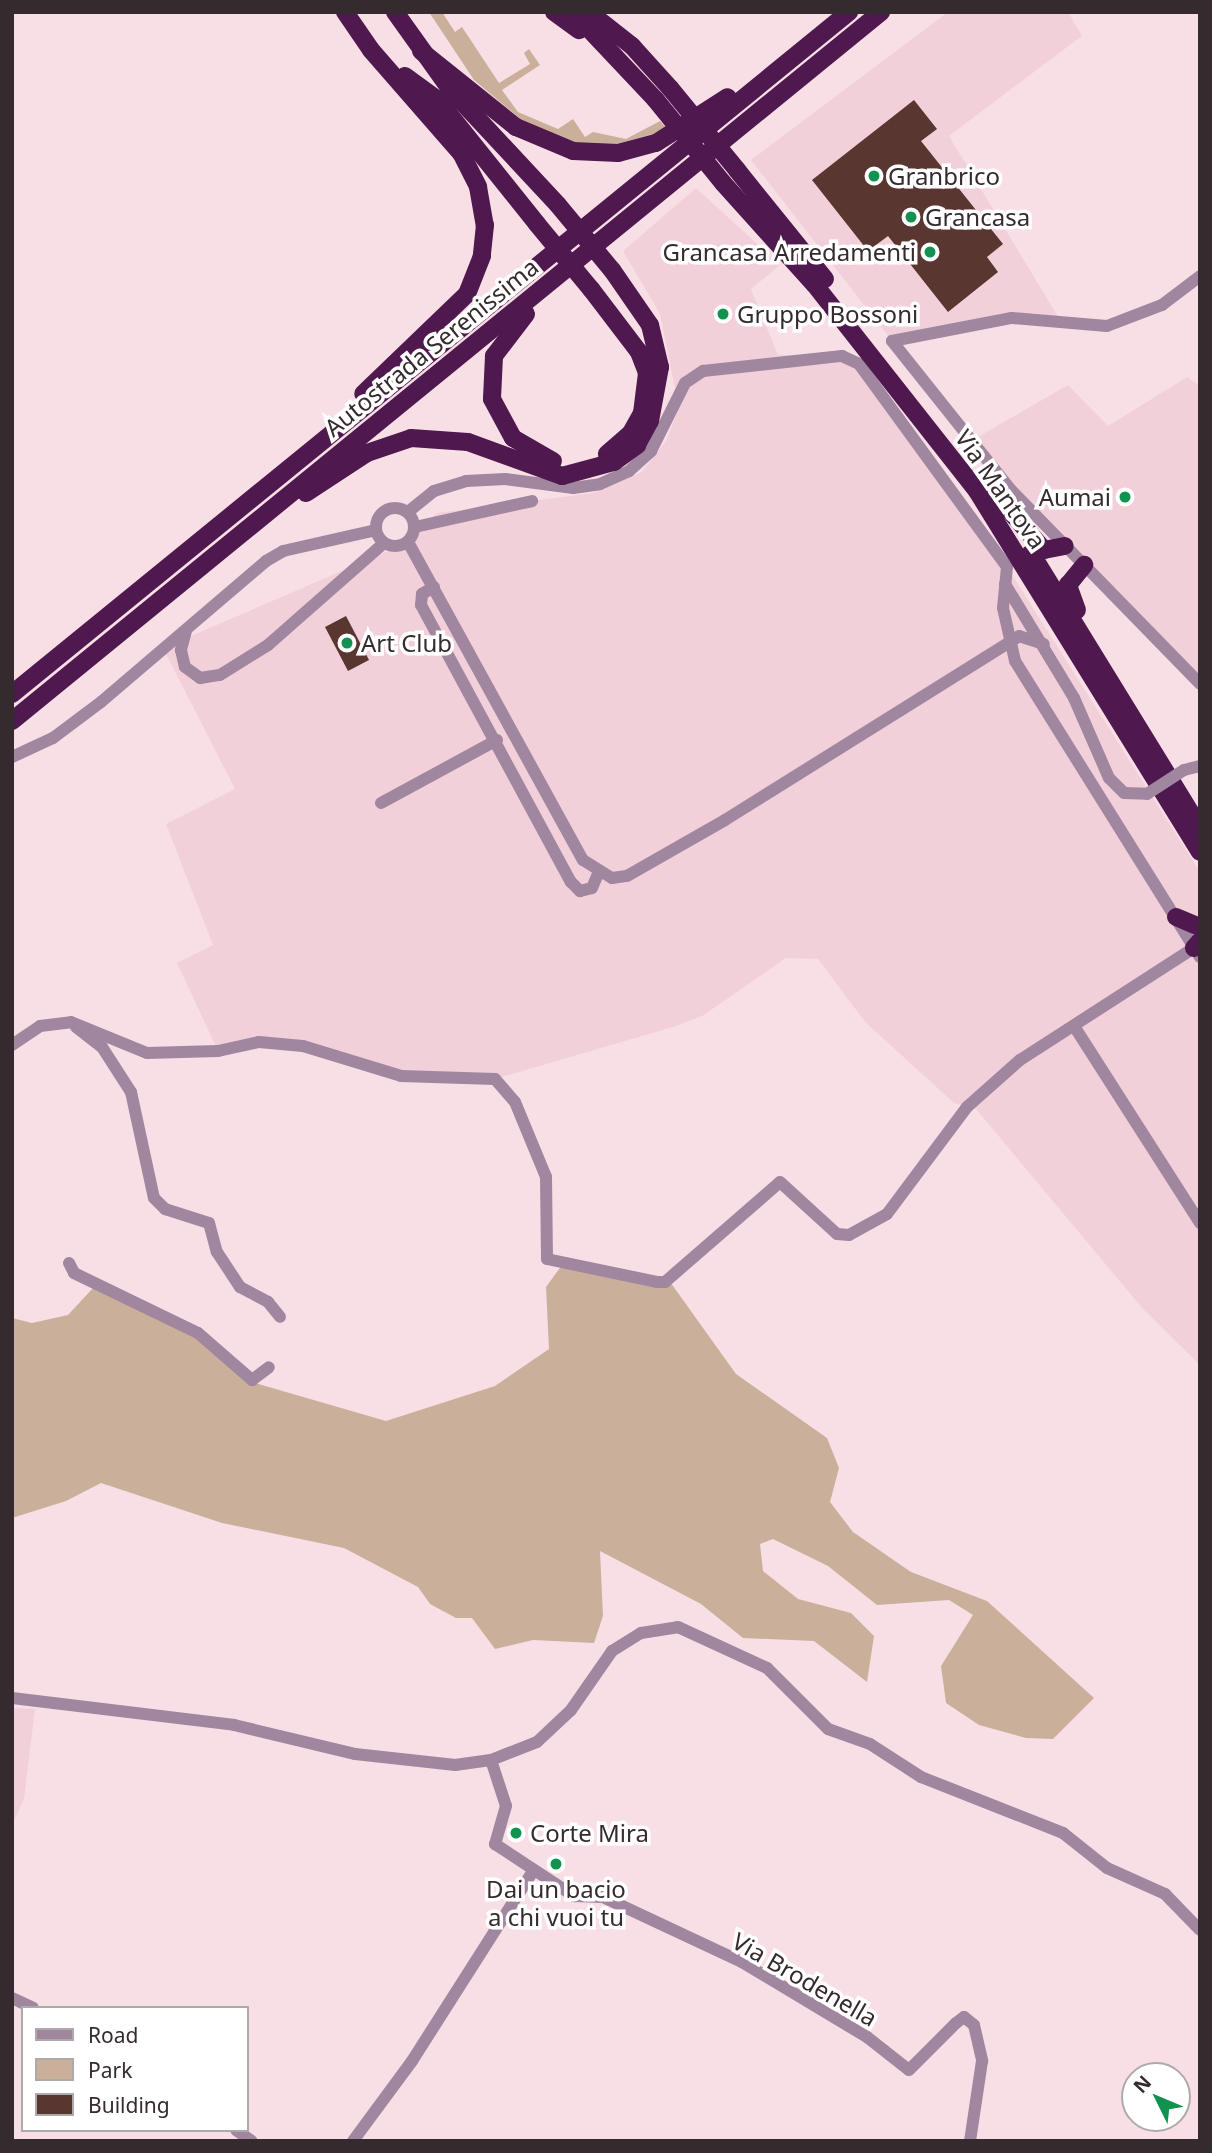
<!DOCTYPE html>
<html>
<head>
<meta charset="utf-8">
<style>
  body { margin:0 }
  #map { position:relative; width:1212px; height:2153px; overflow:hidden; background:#f8dfe6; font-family:"Noto Sans",sans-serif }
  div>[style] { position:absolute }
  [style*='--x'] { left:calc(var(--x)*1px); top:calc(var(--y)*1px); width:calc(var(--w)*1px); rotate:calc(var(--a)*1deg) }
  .built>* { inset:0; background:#f2d0da }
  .green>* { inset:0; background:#cab09b }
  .building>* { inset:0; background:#593630 }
  .minor>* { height:12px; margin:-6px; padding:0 6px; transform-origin:6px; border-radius:6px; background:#a186a0 }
  .minor>.ring { margin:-6px; padding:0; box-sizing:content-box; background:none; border:12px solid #a186a0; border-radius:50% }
  .highway>* { height:18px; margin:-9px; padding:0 9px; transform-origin:9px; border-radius:9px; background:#4f184f }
  .minor-bridge>* { height:12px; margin:-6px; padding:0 6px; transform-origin:6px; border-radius:6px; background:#a186a0 }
  .highway-bridge>* { height:18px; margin:-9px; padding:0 9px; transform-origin:9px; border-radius:9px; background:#4f184f }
  .dots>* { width:19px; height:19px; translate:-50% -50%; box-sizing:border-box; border:4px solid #fff; border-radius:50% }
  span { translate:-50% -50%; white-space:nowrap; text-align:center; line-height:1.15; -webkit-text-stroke:7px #fff; paint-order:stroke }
  .poi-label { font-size:24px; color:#352b2e }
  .left { translate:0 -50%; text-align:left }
  .right { translate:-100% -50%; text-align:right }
  .street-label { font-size:24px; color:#352b2e }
  .frame { position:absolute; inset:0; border:14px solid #352b2e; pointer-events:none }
  .legend { position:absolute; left:21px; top:2006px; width:228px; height:126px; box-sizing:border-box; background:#fff; border:2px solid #aeaaab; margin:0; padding:9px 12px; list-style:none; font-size:21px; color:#352b2e }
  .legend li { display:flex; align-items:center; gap:14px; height:35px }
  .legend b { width:35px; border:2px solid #aeaaab }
  .north { position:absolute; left:1121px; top:2062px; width:70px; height:70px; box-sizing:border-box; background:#fff; border:2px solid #aeaaab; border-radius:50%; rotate:313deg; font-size:19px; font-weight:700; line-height:28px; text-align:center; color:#352b2e }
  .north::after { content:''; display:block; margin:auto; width:24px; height:32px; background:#11924f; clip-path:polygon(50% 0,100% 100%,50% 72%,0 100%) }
</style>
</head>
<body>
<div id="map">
  <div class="built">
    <i style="clip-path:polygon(948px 12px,1068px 12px,1082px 36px,949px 136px,1060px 320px,1012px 318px,892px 341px,751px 160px)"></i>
    <i style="clip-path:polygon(696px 188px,780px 265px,751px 289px,778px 355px,842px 356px,859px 364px,1007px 567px,1200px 872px,1200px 1365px,1143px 1309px,976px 1109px,954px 1103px,865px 1022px,818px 959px,786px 958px,704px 1015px,676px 1026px,495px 1079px,401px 1076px,279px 1044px,218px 1051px,177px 963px,213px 945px,166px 824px,235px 789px,163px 648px,386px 552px,437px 513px,593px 493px,642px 472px,666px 441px,679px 408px,660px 314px,623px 251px)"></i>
    <i style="clip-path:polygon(1187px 377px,1200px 386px,1200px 683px,971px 441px,1068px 385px,1108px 426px)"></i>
    <i style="clip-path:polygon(12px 1708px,35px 1709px,24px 1799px,12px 1825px)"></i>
  </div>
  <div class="green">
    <i style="clip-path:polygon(429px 12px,442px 12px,455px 32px,462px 27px,499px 83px,530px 64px,524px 53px,529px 49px,540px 65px,502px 90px,518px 112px,558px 129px,573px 119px,585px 137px,593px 132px,626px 139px,660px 121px,668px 130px,612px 145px,574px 143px,524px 122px,474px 80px)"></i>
    <i style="clip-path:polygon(565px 1261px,668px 1279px,736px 1374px,827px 1438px,839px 1468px,830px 1502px,853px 1532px,911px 1572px,987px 1601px,1094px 1698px,1053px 1739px,1026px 1738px,979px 1725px,946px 1703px,941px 1666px,973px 1615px,949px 1600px,877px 1605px,828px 1566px,773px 1539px,760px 1544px,763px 1571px,798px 1599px,851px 1613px,874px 1636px,867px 1682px,814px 1641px,743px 1638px,701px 1604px,600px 1551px,603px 1616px,594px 1643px,533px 1640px,495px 1649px,472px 1618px,456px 1618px,430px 1604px,418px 1587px,344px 1548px,222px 1523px,101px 1483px,66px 1501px,12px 1518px,12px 1318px,32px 1323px,68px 1315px,93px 1288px,194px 1331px,255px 1383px,386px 1421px,495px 1386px,549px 1349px,546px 1287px)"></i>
  </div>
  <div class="building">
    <i style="clip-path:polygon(914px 100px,937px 129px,921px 141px,1003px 244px,987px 257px,998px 272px,948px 312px,888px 236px,868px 251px,812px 180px)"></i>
    <i style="clip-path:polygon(346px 616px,369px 660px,348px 671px,325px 627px)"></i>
  </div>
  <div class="minor">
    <i style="--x:892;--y:341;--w:191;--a:51.4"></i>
    <i style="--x:1011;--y:490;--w:271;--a:45.7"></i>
    <i style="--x:892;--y:341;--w:122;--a:-10.9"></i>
    <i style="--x:1012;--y:318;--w:95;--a:4.8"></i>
    <i style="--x:1107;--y:326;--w:59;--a:-20.9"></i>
    <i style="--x:1162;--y:305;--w:48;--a:-37.3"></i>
    <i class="ring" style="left:376px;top:508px;width:26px;height:26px"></i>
    <i style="--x:408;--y:512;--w:33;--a:-39"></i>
    <i style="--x:434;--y:491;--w:34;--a:-17"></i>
    <i style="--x:466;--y:481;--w:39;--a:-3"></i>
    <i style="--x:505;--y:479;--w:69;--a:7.5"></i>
    <i style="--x:573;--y:488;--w:27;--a:-8"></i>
    <i style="--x:600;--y:484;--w:32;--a:-24"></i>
    <i style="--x:629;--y:471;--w:30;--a:-42"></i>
    <i style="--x:651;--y:451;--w:76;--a:-63.4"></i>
    <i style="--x:685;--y:383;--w:22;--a:-34"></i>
    <i style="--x:703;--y:371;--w:140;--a:-6.2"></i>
    <i style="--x:842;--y:356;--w:19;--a:25"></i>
    <i style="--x:859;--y:364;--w:251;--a:53.9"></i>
    <i style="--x:1007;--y:567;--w:41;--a:95.6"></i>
    <i style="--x:1003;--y:608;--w:54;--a:77.2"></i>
    <i style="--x:1015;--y:661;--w:349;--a:58"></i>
    <i style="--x:415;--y:527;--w:120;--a:-12.5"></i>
    <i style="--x:408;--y:542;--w:363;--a:61.2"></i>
    <i style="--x:583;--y:860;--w:34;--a:32"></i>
    <i style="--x:612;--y:878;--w:15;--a:-8"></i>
    <i style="--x:627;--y:876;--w:113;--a:-29.7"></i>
    <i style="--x:725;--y:820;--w:347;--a:-32"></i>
    <i style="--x:1019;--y:636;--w:26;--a:18"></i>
    <i style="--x:1005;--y:584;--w:133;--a:58.8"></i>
    <i style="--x:1074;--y:698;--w:87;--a:66.4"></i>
    <i style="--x:1109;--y:778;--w:21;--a:45"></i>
    <i style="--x:1124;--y:793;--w:23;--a:2"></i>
    <i style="--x:434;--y:587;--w:14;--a:150"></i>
    <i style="--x:422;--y:594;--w:11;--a:95"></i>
    <i style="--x:421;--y:605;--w:315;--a:61.6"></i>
    <i style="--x:571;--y:882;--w:13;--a:45"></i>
    <i style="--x:580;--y:891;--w:12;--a:-14"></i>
    <i style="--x:592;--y:888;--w:15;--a:-67"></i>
    <i style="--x:186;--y:631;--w:20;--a:105"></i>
    <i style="--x:181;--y:650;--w:17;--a:77"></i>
    <i style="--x:185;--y:667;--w:19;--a:36"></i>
    <i style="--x:200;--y:678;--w:20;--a:-9"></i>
    <i style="--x:220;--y:675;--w:57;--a:-32"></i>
    <i style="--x:268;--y:645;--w:154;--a:-41.3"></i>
    <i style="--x:12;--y:757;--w:45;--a:-24.9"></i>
    <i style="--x:53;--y:738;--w:60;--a:-36.9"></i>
    <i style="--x:101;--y:702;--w:217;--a:-40.5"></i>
    <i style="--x:266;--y:561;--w:20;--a:-30"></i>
    <i style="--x:283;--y:551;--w:95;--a:-12.7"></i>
    <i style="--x:1184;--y:770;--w:16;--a:-14"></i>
    <i style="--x:381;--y:803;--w:132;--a:-28.5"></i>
    <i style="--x:1074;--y:1026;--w:234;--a:57.4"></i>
    <i style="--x:76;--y:1027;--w:33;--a:38"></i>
    <i style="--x:102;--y:1047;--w:54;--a:57.2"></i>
    <i style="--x:131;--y:1092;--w:108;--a:77.8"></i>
    <i style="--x:154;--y:1198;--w:16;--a:45"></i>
    <i style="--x:165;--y:1209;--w:46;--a:17.7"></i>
    <i style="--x:209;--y:1223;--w:30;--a:75"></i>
    <i style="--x:217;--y:1252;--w:42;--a:56.7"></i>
    <i style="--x:240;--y:1287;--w:32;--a:28"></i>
    <i style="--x:268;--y:1302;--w:19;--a:51"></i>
    <i style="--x:12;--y:1045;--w:34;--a:-34"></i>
    <i style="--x:40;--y:1026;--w:31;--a:-7"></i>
    <i style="--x:71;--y:1022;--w:82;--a:22.2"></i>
    <i style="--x:147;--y:1053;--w:71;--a:-1.6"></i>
    <i style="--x:218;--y:1051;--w:42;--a:-12.4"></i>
    <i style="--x:259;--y:1042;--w:44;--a:5.2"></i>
    <i style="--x:303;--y:1046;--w:102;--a:17"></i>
    <i style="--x:401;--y:1076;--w:94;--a:1.8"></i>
    <i style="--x:495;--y:1079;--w:30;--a:49"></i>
    <i style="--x:515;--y:1102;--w:81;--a:67.5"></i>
    <i style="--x:546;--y:1177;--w:82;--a:89.3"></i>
    <i style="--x:547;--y:1259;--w:112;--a:11.8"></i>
    <i style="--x:657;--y:1282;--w:8;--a:0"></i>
    <i style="--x:665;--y:1282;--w:152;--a:-41"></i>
    <i style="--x:780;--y:1182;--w:77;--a:42.4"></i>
    <i style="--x:837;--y:1234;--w:12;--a:5"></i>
    <i style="--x:849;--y:1235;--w:43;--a:-28.9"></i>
    <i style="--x:887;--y:1214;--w:134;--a:-53.2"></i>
    <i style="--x:967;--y:1107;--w:71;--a:-41.6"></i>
    <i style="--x:1020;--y:1060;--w:207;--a:-32.8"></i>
    <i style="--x:69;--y:1263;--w:11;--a:63"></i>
    <i style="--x:74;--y:1273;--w:138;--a:25.8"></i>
    <i style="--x:198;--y:1333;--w:72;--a:41"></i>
    <i style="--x:252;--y:1380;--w:21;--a:-37"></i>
    <i style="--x:12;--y:1698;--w:224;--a:6.9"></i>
    <i style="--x:234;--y:1725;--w:124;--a:13.5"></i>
    <i style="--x:355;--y:1754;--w:101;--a:6.3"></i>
    <i style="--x:455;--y:1765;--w:36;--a:-8"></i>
    <i style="--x:491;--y:1760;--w:49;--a:-21.4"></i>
    <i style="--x:537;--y:1742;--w:47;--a:-43.3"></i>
    <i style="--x:571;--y:1710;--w:72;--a:-55.2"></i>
    <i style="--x:612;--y:1651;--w:34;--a:-32"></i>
    <i style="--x:641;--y:1633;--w:37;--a:-9"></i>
    <i style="--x:678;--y:1627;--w:98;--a:24.7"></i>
    <i style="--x:767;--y:1668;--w:86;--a:45"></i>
    <i style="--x:828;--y:1729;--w:45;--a:19.7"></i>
    <i style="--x:870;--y:1744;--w:61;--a:32.9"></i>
    <i style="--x:921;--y:1777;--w:153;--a:21.5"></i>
    <i style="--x:1063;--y:1833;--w:56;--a:38.5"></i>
    <i style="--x:1107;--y:1868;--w:64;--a:24.1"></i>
    <i style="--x:1165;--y:1894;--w:50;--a:45.8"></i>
    <i style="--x:491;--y:1760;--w:48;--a:71.9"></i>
    <i style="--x:506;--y:1806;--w:40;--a:106"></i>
    <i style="--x:495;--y:1844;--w:95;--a:33.4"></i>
    <i style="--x:574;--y:1896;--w:29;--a:2"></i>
    <i style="--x:603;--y:1897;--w:153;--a:25.1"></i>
    <i style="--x:742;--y:1962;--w:146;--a:31"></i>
    <i style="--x:867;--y:2037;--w:53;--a:38.2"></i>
    <i style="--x:909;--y:2070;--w:66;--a:-45"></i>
    <i style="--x:956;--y:2023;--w:10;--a:-37"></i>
    <i style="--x:964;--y:2017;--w:13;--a:39"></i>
    <i style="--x:974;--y:2025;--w:37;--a:77"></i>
    <i style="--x:982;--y:2061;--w:81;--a:98.5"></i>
    <i style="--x:12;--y:1998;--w:23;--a:25"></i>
    <i style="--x:236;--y:2130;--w:19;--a:35"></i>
    <i style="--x:353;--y:2141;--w:99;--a:-53.6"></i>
    <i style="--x:412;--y:2061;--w:225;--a:-57.5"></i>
  </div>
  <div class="highway">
    <i style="--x:345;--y:12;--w:46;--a:55.6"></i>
    <i style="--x:371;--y:50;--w:137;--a:48.9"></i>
    <i style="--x:461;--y:153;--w:38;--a:63"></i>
    <i style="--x:478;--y:187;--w:39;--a:80"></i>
    <i style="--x:485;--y:225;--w:31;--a:96"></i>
    <i style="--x:482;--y:256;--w:41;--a:111.5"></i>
    <i style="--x:467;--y:294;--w:144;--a:136.1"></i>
    <i style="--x:395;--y:12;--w:95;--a:54.5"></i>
    <i style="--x:450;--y:89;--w:158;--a:47"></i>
    <i style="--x:554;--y:12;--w:31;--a:36"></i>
    <i style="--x:573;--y:12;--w:120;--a:46.7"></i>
    <i style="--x:589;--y:12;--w:55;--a:38.3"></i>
    <i style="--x:632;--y:46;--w:57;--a:47.9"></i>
    <i style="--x:421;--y:51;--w:122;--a:38.7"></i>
    <i style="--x:516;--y:127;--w:62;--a:22.8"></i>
    <i style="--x:573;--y:151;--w:45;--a:2.5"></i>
    <i style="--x:618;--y:153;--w:39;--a:-15"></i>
    <i style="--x:656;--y:143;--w:85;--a:-32.6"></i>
    <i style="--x:405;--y:76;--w:39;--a:36"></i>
    <i style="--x:437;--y:99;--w:160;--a:51.3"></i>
    <i style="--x:737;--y:170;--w:140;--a:51.1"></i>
    <i style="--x:723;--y:183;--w:137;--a:48"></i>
    <i style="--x:815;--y:285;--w:262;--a:51.8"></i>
    <i style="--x:977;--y:491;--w:424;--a:58.3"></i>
    <i style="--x:591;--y:289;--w:79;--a:52.7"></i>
    <i style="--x:639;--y:352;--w:22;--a:69"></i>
    <i style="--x:647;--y:373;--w:40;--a:97.1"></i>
    <i style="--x:642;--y:413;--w:23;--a:119"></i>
    <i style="--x:631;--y:433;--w:32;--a:139"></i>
    <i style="--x:526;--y:314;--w:53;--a:127.3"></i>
    <i style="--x:494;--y:356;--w:43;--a:92.7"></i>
    <i style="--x:492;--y:399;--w:44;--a:61.7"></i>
    <i style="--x:513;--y:438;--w:46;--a:29.9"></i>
    <i style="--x:988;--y:486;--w:85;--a:48.8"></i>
    <i style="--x:1044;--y:550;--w:21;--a:-11"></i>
    <i style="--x:306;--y:493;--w:73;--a:-33.3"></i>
    <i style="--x:367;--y:453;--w:46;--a:-18.8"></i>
    <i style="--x:411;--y:438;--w:57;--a:4"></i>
    <i style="--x:468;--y:442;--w:100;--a:19.9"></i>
    <i style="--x:562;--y:476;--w:54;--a:-15.1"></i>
    <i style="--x:614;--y:462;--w:29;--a:-36"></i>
    <i style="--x:637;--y:445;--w:27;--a:-62"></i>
    <i style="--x:650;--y:421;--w:55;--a:-79.5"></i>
    <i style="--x:660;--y:367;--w:43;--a:-103.4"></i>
    <i style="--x:650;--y:325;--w:67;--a:-124.6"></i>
    <i style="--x:1031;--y:553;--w:323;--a:58.4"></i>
    <i style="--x:1077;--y:610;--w:27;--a:-110"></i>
    <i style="--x:1068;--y:585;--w:26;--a:-51"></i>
    <i style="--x:12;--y:694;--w:1080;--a:-39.17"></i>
    <i style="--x:12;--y:721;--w:1122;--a:-39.21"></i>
    <i style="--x:1176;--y:917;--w:26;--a:23"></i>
    <i style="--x:1194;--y:948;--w:9;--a:-49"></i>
  </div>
  <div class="minor-bridge">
    <i style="--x:1147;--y:794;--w:44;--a:-33"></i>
  </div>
  <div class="highway-bridge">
    <i style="--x:670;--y:88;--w:106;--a:50.7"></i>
    <i style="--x:655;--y:99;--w:108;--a:51"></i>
    <i style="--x:558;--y:205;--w:85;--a:50.3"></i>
    <i style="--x:537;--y:224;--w:85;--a:50.3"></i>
  </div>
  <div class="dots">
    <i style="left:874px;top:176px;background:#11924f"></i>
    <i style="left:911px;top:217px;background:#11924f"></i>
    <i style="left:930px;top:252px;background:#11924f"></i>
    <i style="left:723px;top:314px;background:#11924f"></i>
    <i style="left:1125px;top:497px;background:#11924f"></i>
    <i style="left:347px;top:643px;background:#11924f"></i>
    <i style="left:516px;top:1833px;background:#11924f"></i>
    <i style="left:556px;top:1864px;background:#11924f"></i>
  </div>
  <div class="poi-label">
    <span class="left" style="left:888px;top:176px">Granbrico</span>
    <span class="left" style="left:925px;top:217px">Grancasa</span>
    <span class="right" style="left:916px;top:252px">Grancasa Arredamenti</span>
    <span class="left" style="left:737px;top:314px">Gruppo Bossoni</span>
    <span class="right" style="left:1111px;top:497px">Aumai</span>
    <span class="left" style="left:361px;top:643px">Art Club</span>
    <span class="left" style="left:530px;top:1833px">Corte Mira</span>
    <span style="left:556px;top:1903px">Dai un bacio<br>a chi vuoi tu</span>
  </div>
  <div class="street-label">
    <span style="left:431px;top:347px;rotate:-39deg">Autostrada Serenissima</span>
    <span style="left:1001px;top:489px;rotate:55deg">Via Mantova</span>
    <span style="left:805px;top:1979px;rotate:30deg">Via Brodenella</span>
  </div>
  <div class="frame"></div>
  <ul class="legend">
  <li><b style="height:9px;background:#a186a0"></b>Road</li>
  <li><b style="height:19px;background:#cab09b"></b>Park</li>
  <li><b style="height:19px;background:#593630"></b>Building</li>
  </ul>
  <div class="north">N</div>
</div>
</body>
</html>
